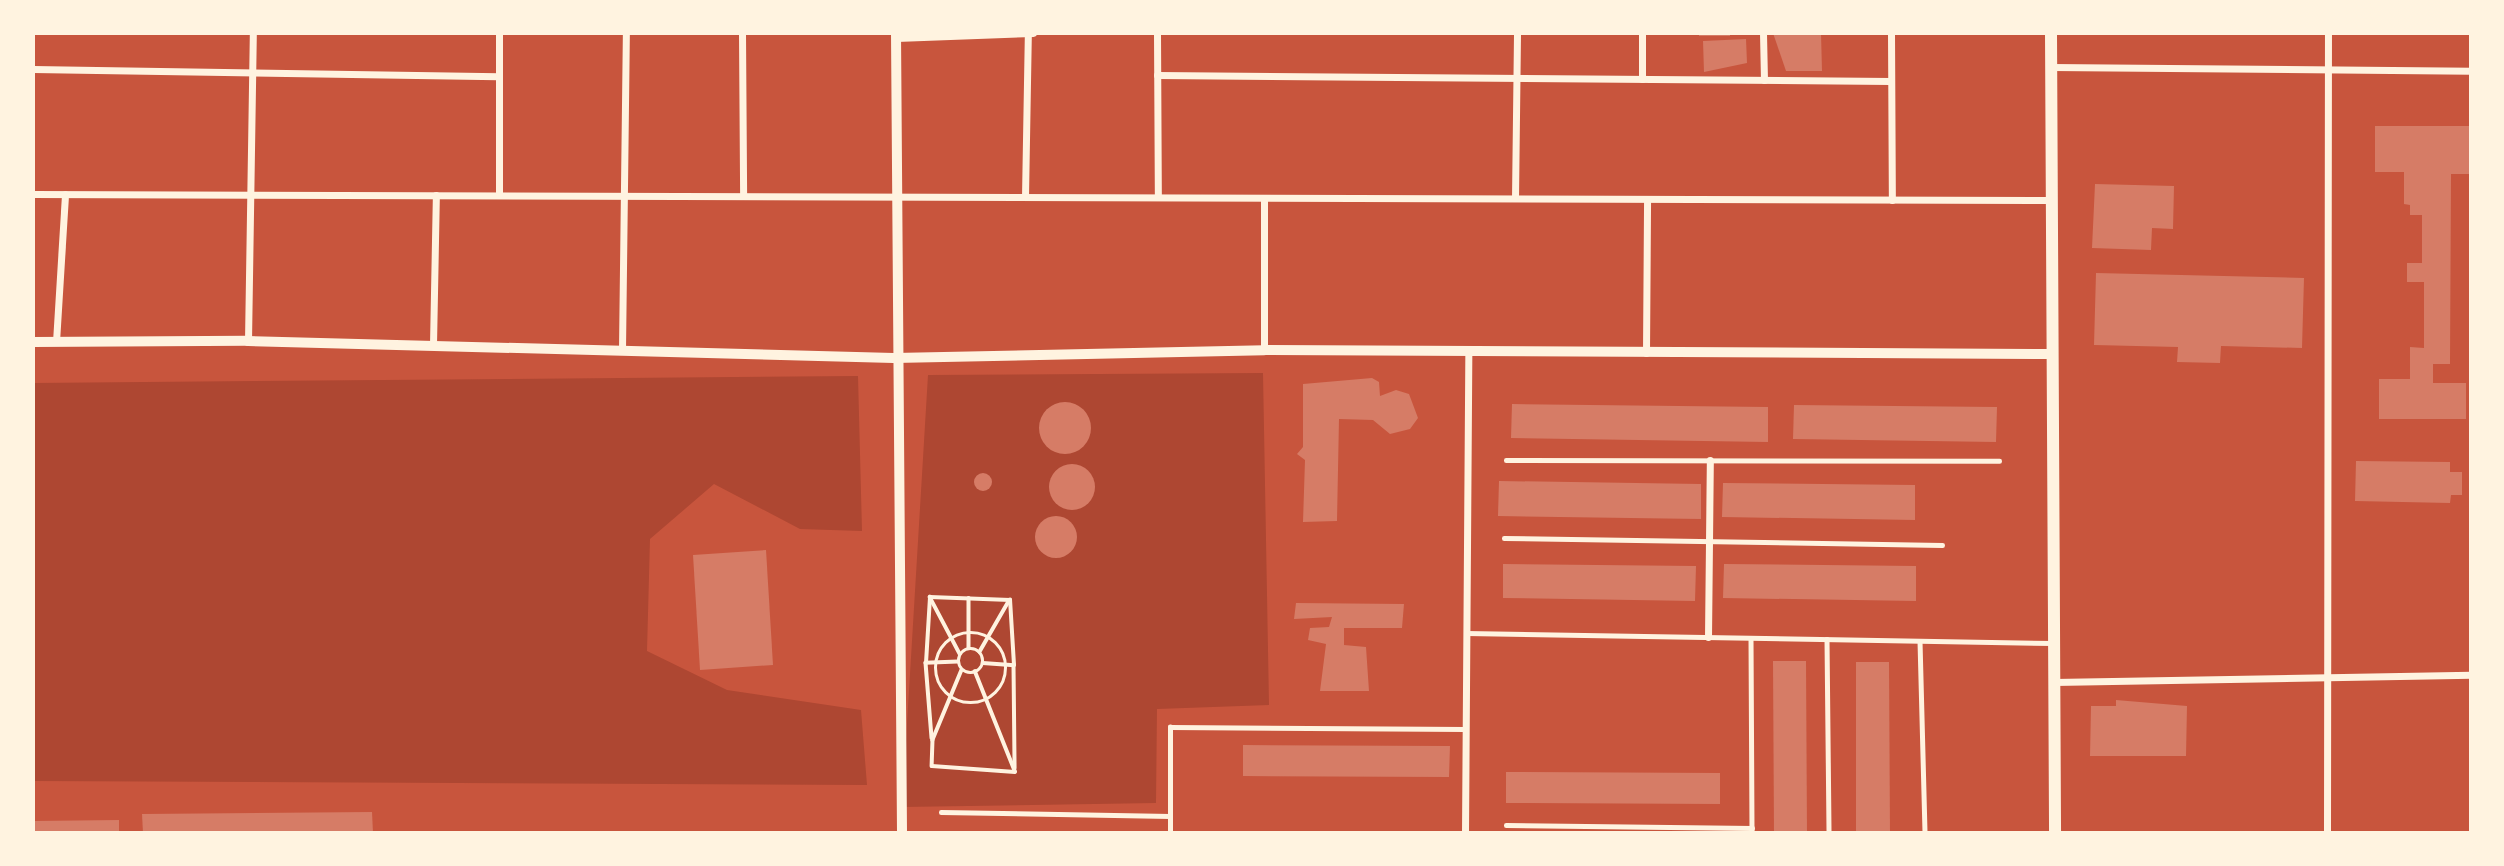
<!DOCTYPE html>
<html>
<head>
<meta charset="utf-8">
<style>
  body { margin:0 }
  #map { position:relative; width:2504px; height:866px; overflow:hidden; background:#c8553d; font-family:Karla,sans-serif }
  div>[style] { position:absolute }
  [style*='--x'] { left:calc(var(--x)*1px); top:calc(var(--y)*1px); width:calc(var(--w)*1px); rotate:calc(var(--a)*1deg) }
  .green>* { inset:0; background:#ae4732 }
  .building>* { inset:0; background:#d67c66 }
  .round { border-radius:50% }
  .path>* { height:3.5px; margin:-1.75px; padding:0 1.75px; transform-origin:1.75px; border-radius:1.75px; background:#fff3e0 }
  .path>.ring { margin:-1.75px; padding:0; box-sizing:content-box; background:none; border:3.5px solid #fff3e0; border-radius:50% }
  .service>* { height:4.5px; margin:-2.25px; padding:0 2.25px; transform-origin:2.25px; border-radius:2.25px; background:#fff3e0 }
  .minor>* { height:7px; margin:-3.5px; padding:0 3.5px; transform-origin:3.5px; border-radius:3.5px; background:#fff3e0 }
  .tertiary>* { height:10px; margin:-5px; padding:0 5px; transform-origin:5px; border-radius:5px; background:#fff3e0 }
  .secondary>* { height:12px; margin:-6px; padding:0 6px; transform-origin:6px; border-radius:6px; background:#fff3e0 }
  span { translate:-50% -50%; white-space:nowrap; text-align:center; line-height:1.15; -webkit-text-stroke:5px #fff3e0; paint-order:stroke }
  .frame { position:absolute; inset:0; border:35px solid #fff3e0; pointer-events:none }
</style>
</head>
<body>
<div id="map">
  <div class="green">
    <i style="clip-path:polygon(1263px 373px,1269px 705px,1157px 709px,1156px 803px,902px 807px,928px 375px)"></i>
    <i style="clip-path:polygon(858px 376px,862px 531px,800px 529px,714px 484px,650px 539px,647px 651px,727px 690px,861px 710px,867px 785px,33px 781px,33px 383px)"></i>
  </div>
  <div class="building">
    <i style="clip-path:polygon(1699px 33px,1730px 33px,1730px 36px,1699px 36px)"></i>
    <i style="clip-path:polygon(1773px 33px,1821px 33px,1822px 71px,1786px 71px)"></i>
    <i style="clip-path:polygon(1746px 39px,1747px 63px,1704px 72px,1703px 41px)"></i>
    <i style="clip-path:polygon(2375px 126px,2469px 126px,2469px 174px,2451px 174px,2450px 364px,2433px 364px,2433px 383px,2466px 383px,2466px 419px,2379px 419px,2379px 379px,2410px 379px,2410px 347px,2424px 348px,2424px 282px,2407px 282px,2407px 263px,2422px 263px,2422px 215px,2410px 215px,2410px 205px,2404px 204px,2404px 172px,2375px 172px)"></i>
    <i style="clip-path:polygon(2095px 184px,2174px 186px,2173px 229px,2152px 228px,2151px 250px,2092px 248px)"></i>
    <i style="clip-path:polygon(2096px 273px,2304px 278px,2302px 348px,2221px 346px,2220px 363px,2177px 362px,2178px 347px,2094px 345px)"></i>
    <i style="clip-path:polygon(1372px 378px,1379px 382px,1380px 396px,1396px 390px,1409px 394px,1418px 418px,1410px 429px,1390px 434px,1373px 420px,1339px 419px,1337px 521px,1303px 522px,1305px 460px,1297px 454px,1303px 447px,1303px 384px)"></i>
    <i class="round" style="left:1039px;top:402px;width:52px;height:52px"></i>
    <i style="clip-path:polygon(1512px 404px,1768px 407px,1768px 442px,1511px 438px)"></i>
    <i style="clip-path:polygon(1794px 405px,1997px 407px,1996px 442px,1793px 439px)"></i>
    <i style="clip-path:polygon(2356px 461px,2450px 462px,2450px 472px,2462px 472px,2462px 495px,2451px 495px,2450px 503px,2355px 501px)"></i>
    <i class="round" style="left:1049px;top:464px;width:46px;height:46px"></i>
    <i class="round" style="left:974px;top:473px;width:18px;height:18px"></i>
    <i style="clip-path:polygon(1499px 481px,1701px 484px,1701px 519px,1498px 516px)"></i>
    <i style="clip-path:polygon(1723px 483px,1915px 485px,1915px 520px,1722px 517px)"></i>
    <i class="round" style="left:1035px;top:516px;width:42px;height:42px"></i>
    <i style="clip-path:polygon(766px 550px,773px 665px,700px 670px,693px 555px)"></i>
    <i style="clip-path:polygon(1503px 564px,1696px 566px,1695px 601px,1503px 598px)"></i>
    <i style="clip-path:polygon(1724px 564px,1916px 566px,1916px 601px,1723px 598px)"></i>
    <i style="clip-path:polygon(1296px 603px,1404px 604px,1402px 628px,1344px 628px,1344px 645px,1366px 647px,1369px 691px,1320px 691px,1326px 644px,1308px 640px,1310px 628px,1329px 627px,1332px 617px,1294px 619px)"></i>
    <i style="clip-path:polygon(1773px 661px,1806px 661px,1807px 833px,1774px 833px)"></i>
    <i style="clip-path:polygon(1856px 662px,1889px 662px,1890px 833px,1856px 833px)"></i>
    <i style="clip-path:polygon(2116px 700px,2187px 706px,2186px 756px,2090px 756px,2091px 706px,2116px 706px)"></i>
    <i style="clip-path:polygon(1243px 745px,1450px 746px,1449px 777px,1243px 776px)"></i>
    <i style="clip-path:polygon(1506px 772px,1720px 773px,1720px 804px,1506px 803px)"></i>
    <i style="clip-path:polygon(372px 812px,373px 833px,143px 833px,142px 814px)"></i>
    <i style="clip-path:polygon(119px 820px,119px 833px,33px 833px,33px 821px)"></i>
  </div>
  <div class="path">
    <i style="--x:930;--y:597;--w:80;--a:2.1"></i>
    <i style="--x:1010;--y:600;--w:60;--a:120"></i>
    <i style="--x:969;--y:598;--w:50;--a:90"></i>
    <i class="ring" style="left:936px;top:633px;width:66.5px;height:66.5px"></i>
    <i class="ring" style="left:959px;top:649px;width:20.5px;height:20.5px"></i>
    <i style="--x:958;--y:662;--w:32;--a:178"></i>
    <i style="--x:926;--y:663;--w:66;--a:-86.5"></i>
    <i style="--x:930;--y:597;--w:64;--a:62.2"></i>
    <i style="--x:926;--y:663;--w:75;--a:85.4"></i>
    <i style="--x:983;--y:663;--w:31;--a:4"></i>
    <i style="--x:1014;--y:665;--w:65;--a:-93.5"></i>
    <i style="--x:1014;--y:665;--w:103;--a:89.4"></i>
    <i style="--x:962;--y:670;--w:76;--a:112.5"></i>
    <i style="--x:933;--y:740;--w:26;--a:92"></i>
    <i style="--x:932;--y:766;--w:83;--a:4.1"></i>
    <i style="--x:1015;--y:772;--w:108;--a:-111.8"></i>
  </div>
  <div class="service">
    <i style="--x:1506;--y:460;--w:493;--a:0.1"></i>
    <i style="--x:1504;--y:538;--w:438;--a:0.9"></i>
    <i style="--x:1466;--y:633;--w:587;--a:0.98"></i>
    <i style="--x:1751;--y:638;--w:195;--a:89.7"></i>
    <i style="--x:1827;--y:639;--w:194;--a:89.4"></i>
    <i style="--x:1920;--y:641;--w:192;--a:88.5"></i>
    <i style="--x:941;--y:812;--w:229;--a:1"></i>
    <i style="--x:1506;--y:825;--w:246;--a:0.7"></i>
    <i style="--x:1170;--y:833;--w:106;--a:-90"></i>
    <i style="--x:1170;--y:727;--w:295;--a:0.4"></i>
  </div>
  <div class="minor">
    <i style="--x:742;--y:33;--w:163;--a:89.6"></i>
    <i style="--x:1157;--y:33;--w:164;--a:89.7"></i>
    <i style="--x:1763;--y:33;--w:47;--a:88.8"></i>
    <i style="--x:1891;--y:33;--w:167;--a:89.7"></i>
    <i style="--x:896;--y:38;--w:137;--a:-2.1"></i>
    <i style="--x:2051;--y:67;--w:420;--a:0.5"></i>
    <i style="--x:33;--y:69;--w:465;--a:0.9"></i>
    <i style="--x:1157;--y:75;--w:734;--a:0.47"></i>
    <i style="--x:1642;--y:79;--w:46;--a:-90"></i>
    <i style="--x:33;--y:194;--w:2019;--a:0.17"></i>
    <i style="--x:499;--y:195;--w:162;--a:-90"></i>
    <i style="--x:1025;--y:197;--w:164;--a:-89"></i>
    <i style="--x:1264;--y:198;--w:152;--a:90"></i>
    <i style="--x:1515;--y:198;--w:165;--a:-89.3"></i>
    <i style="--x:248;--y:341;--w:308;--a:-89.1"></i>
    <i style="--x:56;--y:342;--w:148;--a:-86.5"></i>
    <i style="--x:433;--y:345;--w:150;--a:-88.9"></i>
    <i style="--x:622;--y:350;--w:317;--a:-89.3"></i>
    <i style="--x:1646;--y:353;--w:154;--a:-89.6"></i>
    <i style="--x:1708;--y:637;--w:177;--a:-89.4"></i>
    <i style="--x:2054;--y:682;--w:417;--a:-1"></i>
    <i style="--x:1465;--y:833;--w:481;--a:-89.6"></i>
    <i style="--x:2327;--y:833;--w:800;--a:-89.93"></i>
  </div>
  <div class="tertiary">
    <i style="--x:896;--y:33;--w:800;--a:89.57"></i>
    <i style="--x:33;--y:342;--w:215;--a:-0.3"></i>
    <i style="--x:248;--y:341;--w:646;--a:1.51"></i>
    <i style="--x:894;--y:358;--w:370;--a:-1.2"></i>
    <i style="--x:1264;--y:350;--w:787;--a:0.29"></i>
  </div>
  <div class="secondary">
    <i style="--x:2051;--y:33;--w:800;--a:89.71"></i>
  </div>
  <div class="frame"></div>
</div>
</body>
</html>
